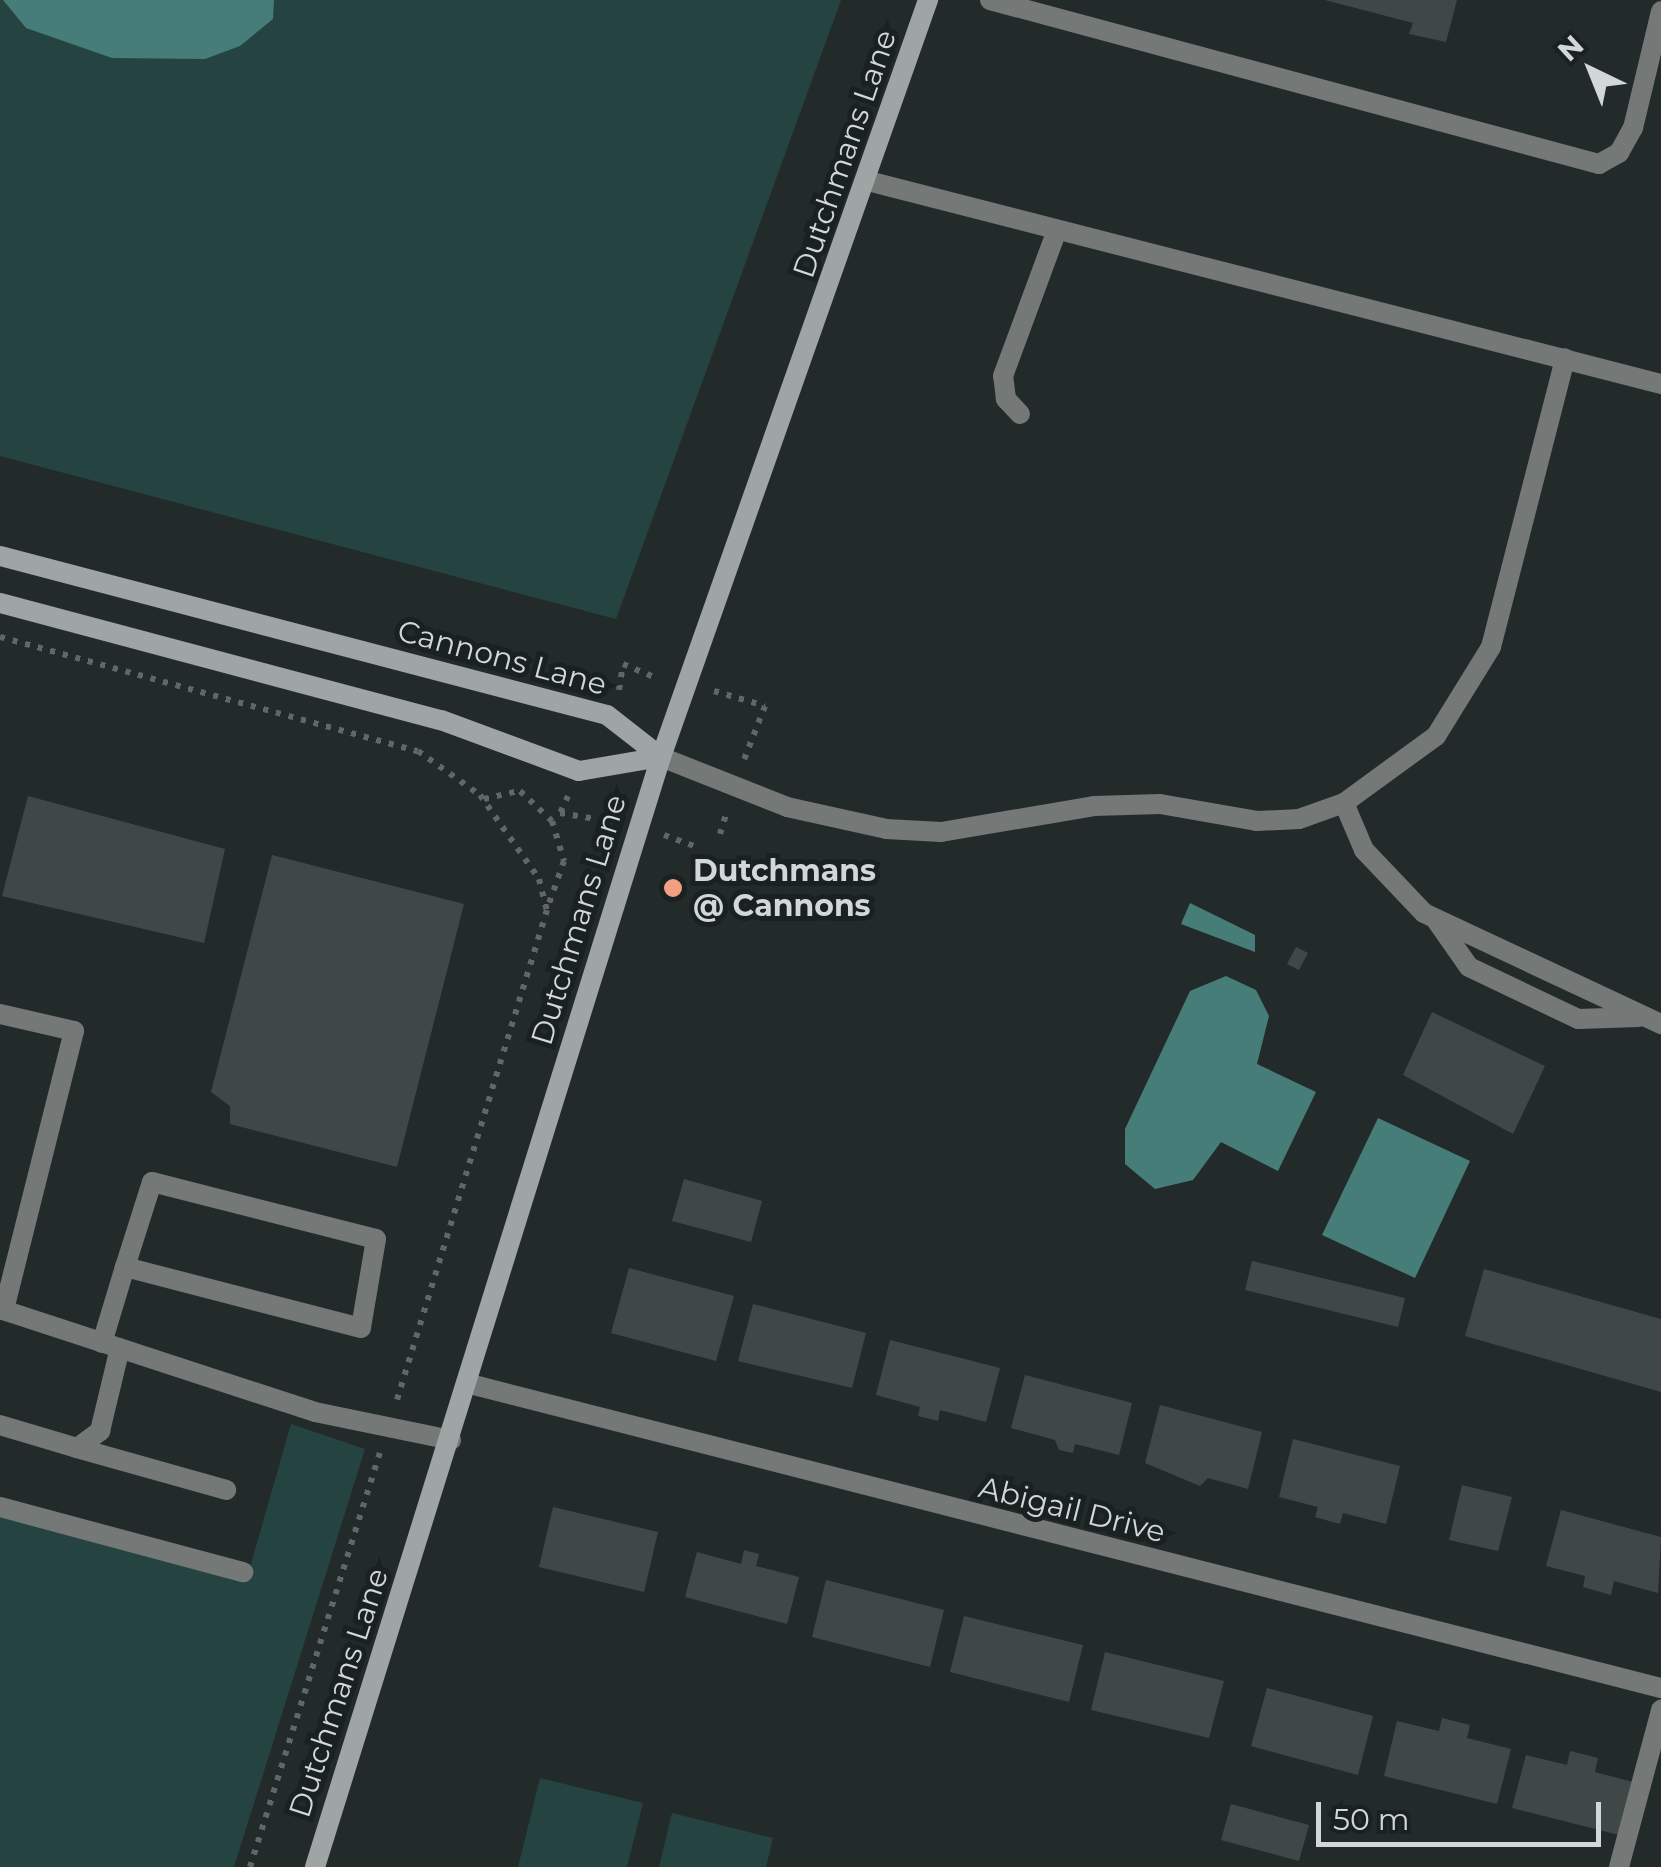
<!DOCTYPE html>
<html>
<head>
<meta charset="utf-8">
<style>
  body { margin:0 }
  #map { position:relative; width:1661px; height:1867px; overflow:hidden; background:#232b2a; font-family:Montserrat,sans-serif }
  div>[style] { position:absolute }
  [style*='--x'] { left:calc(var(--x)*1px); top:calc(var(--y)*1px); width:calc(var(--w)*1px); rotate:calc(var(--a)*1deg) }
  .green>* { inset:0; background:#254441 }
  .water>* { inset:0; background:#477d78 }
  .building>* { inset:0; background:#404847 }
  .path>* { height:6px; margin-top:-3px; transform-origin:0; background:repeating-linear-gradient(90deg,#606766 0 5px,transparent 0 13px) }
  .service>* { height:20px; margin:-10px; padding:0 10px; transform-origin:10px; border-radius:10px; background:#747877 }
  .minor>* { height:20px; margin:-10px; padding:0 10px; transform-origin:10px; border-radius:10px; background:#747877 }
  .secondary>* { height:20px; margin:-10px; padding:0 10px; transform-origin:10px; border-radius:10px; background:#9ea5a4 }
  .dots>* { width:28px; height:28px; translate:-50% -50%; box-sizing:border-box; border:5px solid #1a2121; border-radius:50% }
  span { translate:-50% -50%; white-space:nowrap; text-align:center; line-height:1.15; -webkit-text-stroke:10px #1a2121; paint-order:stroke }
  .street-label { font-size:30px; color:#d2d7d7 }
  .poi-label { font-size:30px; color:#d2d7d7; font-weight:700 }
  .left { translate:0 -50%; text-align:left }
  .north { position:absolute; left:1541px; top:20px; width:100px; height:100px; -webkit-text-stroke:8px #1a2121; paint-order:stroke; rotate:317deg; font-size:28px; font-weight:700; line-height:40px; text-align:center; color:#d2d7d7 }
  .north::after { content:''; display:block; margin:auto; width:35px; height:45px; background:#d2d7d7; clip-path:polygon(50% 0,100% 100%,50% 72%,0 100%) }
  .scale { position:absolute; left:1316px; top:1802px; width:285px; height:45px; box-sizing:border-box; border:5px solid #d2d7d7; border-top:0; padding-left:12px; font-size:30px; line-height:35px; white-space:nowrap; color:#d2d7d7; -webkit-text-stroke:8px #1a2121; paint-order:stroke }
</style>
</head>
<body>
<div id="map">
  <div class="green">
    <i style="clip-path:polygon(0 0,841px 0,616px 619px,0 456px)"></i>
    <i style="clip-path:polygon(291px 1424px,365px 1449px,234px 1867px,0 1867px,0 1513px,247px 1578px)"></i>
    <i style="clip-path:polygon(540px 1778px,643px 1803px,627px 1867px,518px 1867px)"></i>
    <i style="clip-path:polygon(672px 1813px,773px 1838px,766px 1867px,659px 1867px)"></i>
  </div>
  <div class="water">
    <i style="clip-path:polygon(3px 0,274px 0,273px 19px,240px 46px,205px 59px,112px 58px,26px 28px)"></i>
    <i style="clip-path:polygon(1190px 903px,1255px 935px,1255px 952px,1181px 924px)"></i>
    <i style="clip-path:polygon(1226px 976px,1256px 990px,1269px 1016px,1257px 1064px,1316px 1092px,1278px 1171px,1221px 1142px,1193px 1180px,1155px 1189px,1125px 1164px,1125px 1129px,1190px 991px)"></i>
    <i style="clip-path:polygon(1378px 1118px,1470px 1161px,1415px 1278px,1322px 1235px)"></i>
  </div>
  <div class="building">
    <i style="clip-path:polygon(1325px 0,1457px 0,1446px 42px,1409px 34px,1413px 23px)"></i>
    <i style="clip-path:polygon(28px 796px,225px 849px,204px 943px,2px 896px)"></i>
    <i style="clip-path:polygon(272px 855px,464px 904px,397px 1167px,230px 1124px,230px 1106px,211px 1092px)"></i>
    <i style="clip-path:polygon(1296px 947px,1308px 953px,1299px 970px,1287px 964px)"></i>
    <i style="clip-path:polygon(1432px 1012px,1545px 1066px,1513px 1134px,1403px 1075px)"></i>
    <i style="clip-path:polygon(684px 1179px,762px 1201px,751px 1242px,672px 1221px)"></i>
    <i style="clip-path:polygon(1252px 1261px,1405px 1298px,1398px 1327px,1245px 1290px)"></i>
    <i style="clip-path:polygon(629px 1268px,734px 1296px,716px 1361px,611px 1333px)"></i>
    <i style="clip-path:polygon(1484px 1269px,1661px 1319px,1661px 1392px,1465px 1336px)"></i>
    <i style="clip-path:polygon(753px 1304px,866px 1333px,852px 1388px,738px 1361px)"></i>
    <i style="clip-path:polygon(890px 1340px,1000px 1368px,986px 1422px,940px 1410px,938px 1421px,918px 1416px,920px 1407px,876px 1395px)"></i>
    <i style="clip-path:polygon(1025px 1375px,1132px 1403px,1119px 1455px,1075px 1444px,1073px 1453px,1059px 1450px,1055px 1440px,1011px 1428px)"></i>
    <i style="clip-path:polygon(1160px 1405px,1262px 1432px,1248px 1489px,1208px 1478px,1200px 1486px,1145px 1463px)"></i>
    <i style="clip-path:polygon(1293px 1439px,1400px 1466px,1386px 1524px,1343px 1513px,1340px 1524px,1315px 1517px,1318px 1507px,1279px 1497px)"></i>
    <i style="clip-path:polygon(1462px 1485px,1512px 1497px,1498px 1551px,1449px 1540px)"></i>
    <i style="clip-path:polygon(553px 1507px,658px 1532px,644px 1592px,539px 1567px)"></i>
    <i style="clip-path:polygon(1561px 1510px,1661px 1537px,1658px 1593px,1614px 1581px,1611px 1595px,1583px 1587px,1585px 1576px,1546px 1566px)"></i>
    <i style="clip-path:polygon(744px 1550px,759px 1554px,756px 1566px,799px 1577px,787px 1624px,685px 1597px,697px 1552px,741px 1564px)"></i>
    <i style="clip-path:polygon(826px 1580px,944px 1610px,930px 1667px,812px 1637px)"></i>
    <i style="clip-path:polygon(964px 1616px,1083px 1645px,1069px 1702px,950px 1672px)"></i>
    <i style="clip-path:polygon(1105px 1652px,1224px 1681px,1209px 1738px,1091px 1710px)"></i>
    <i style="clip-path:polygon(1267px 1688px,1373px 1716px,1358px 1775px,1251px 1746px)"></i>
    <i style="clip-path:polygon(1442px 1718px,1470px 1725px,1467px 1738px,1511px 1749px,1497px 1804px,1384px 1776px,1397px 1721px,1439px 1731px)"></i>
    <i style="clip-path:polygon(1570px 1751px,1598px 1758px,1595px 1772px,1637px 1783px,1623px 1836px,1512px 1808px,1526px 1755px,1567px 1765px)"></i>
    <i style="clip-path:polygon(1231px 1804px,1309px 1825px,1299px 1861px,1221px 1840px)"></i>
  </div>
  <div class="path">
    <i style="--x:0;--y:637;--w:433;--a:15.3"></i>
    <i style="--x:418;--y:751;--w:76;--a:35.4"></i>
    <i style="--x:480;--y:795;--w:103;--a:54.9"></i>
    <i style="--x:539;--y:879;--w:32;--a:76"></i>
    <i style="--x:547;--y:910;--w:516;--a:107.03"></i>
    <i style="--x:619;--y:690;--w:26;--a:-81"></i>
    <i style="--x:623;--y:664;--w:38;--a:23"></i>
    <i style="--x:714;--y:691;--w:53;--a:16.4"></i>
    <i style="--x:765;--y:706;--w:60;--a:111.4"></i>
    <i style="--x:568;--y:796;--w:19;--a:115"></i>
    <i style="--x:560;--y:813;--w:54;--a:9.6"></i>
    <i style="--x:484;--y:799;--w:37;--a:-13"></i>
    <i style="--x:520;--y:791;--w:44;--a:43.2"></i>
    <i style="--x:552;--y:821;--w:42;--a:73.3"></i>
    <i style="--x:564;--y:861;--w:51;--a:109.5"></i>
    <i style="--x:720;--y:834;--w:24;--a:-73"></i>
    <i style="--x:664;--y:835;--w:32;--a:20"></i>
    <i style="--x:250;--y:1867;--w:434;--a:-72.6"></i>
  </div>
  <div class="service">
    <i style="--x:990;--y:0;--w:631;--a:15.07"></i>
    <i style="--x:1599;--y:164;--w:23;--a:-29"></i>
    <i style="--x:1619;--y:153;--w:29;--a:-61"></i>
    <i style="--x:1633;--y:128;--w:120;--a:-76.5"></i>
    <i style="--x:1020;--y:414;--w:21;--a:-133"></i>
    <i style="--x:1006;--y:399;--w:23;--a:-97"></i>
    <i style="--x:1003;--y:376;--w:156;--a:-69.7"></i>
    <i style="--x:661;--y:757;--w:136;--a:21.6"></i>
    <i style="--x:787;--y:807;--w:101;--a:12.5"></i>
    <i style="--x:886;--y:829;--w:55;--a:3.1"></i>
    <i style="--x:941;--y:832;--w:155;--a:-9.6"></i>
    <i style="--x:1094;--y:806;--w:66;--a:-1.7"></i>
    <i style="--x:1160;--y:804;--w:98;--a:9.9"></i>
    <i style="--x:1257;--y:821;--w:42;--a:-2.7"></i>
    <i style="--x:1299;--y:819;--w:48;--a:-19.6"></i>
    <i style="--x:1344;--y:803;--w:114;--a:-36.1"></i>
    <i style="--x:1436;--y:736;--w:105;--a:-58.3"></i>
    <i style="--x:1491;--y:647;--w:298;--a:-75.6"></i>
    <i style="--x:1344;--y:803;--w:51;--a:66.9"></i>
    <i style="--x:1364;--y:850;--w:87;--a:46.4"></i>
    <i style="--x:1424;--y:913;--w:262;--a:25.1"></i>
    <i style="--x:1436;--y:920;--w:57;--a:54.9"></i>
    <i style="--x:1469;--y:967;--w:121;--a:25.5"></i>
    <i style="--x:1578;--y:1019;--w:61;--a:-1.9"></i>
    <i style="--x:0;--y:1014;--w:76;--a:12.9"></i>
    <i style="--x:74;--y:1031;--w:288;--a:104.1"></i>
    <i style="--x:0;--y:1309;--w:331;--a:18.1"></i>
    <i style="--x:315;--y:1412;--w:139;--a:11.6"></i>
    <i style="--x:102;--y:1343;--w:79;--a:-73.2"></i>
    <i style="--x:125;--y:1267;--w:89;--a:-72.4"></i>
    <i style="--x:152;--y:1182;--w:231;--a:14.3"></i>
    <i style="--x:376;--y:1239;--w:90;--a:99.6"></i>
    <i style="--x:361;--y:1328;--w:244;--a:-165.5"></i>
    <i style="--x:0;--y:1425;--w:80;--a:16.6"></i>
    <i style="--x:77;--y:1448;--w:29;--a:-36"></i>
    <i style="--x:100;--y:1431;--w:85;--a:-76.5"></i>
    <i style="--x:77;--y:1448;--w:155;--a:15.7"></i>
    <i style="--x:1619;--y:1867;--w:163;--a:-75"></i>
  </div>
  <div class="minor">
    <i style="--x:868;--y:181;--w:819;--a:14.36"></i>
    <i style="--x:470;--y:1384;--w:1229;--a:14.32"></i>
    <i style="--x:0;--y:1507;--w:252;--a:15"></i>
  </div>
  <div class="secondary">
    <i style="--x:0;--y:556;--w:627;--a:14.68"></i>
    <i style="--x:607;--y:715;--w:68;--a:37.9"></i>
    <i style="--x:0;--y:603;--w:456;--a:14.9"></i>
    <i style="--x:441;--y:720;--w:147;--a:20.3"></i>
    <i style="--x:579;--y:771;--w:83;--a:-9.7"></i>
    <i style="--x:315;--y:1867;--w:1163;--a:-72.69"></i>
    <i style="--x:661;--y:757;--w:803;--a:-70.57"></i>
  </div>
  <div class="dots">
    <i style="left:673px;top:888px;background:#f39f84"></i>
  </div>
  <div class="street-label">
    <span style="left:845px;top:154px;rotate:-71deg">Dutchmans Lane</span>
    <span style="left:502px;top:658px;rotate:15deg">Cannons Lane</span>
    <span style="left:579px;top:920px;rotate:-73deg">Dutchmans Lane</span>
    <span style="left:1072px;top:1510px;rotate:14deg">Abigail Drive</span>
    <span style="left:339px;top:1693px;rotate:-72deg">Dutchmans Lane</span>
  </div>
  <div class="poi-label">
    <span class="left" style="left:693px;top:888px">Dutchmans<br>@ Cannons</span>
  </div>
  <div class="north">N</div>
  <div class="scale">50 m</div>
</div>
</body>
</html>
